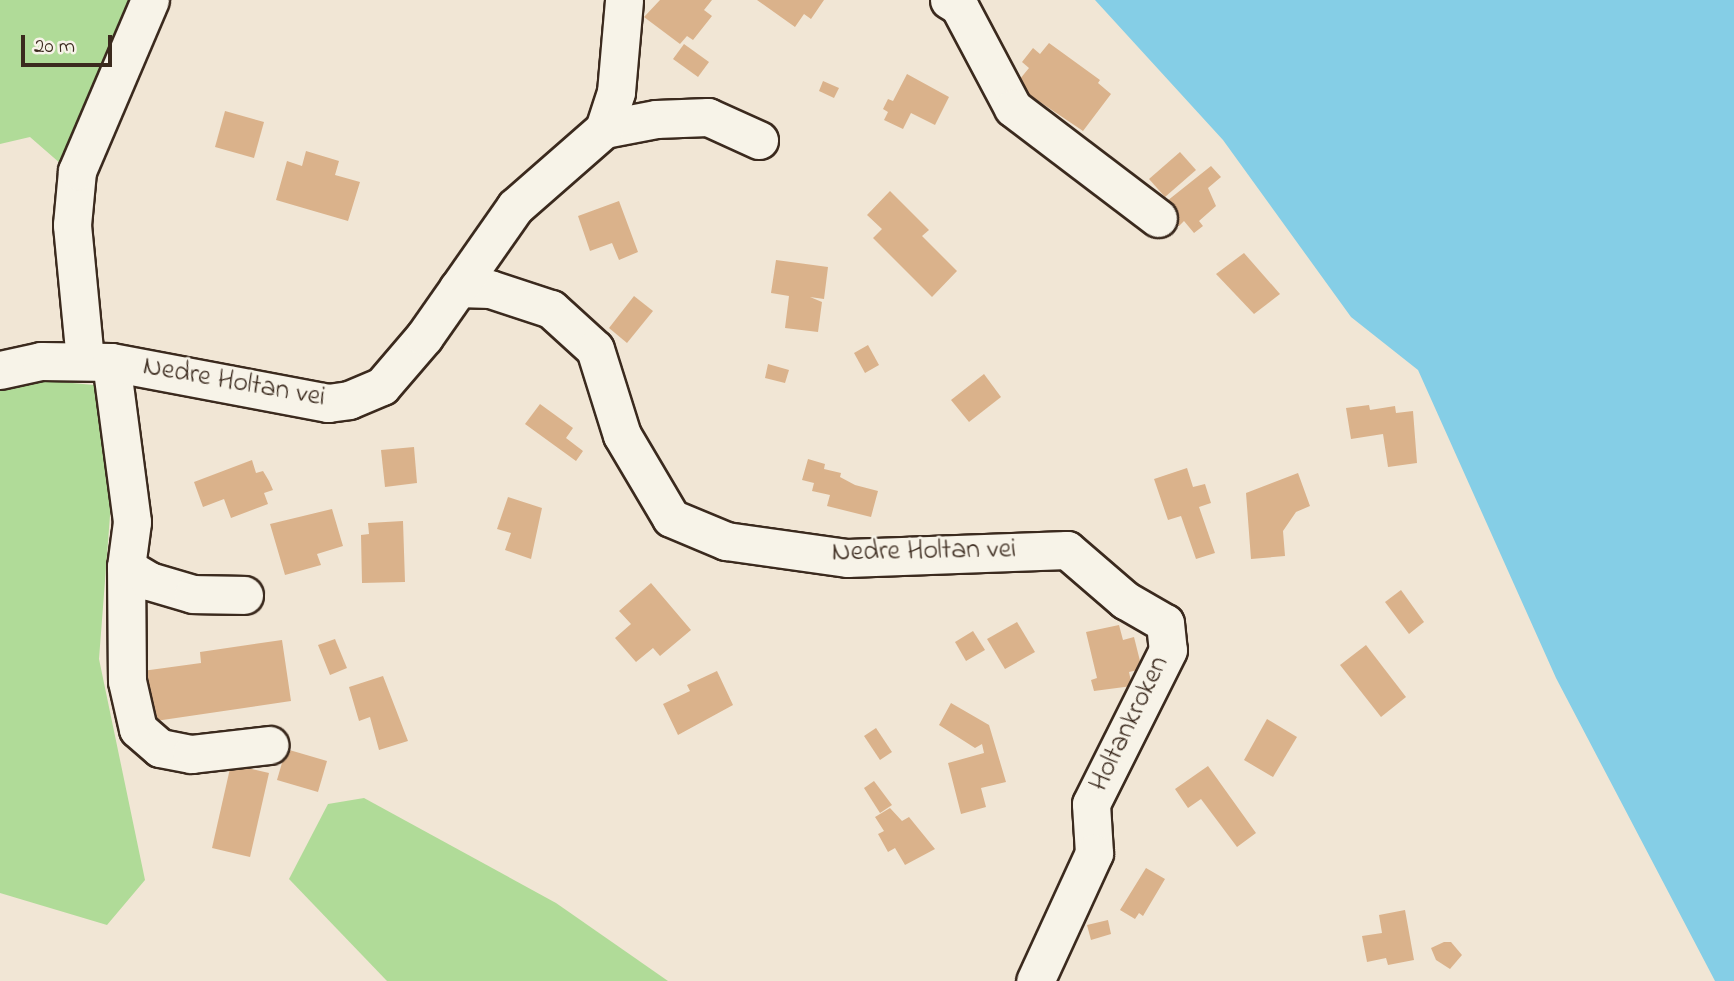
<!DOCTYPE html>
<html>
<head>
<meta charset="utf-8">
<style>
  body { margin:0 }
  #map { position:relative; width:1734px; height:981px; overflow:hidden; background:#f1e6d5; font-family:"Indie Flower",sans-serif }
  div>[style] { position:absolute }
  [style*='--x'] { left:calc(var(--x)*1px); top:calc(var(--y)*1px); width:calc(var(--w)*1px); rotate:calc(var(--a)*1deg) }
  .green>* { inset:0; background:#b0db98 }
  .water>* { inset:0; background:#85cee6 }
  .building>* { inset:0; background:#dab28b }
  .roads { filter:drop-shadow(2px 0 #3b2a1e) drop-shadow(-2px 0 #3b2a1e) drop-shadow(0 2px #3b2a1e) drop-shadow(0 -2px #3b2a1e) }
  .minor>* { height:37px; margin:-18.5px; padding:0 18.5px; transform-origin:18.5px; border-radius:18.5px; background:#f7f3e8 }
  span { translate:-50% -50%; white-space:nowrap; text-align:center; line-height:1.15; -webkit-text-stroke:5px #f7f3e8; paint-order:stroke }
  .street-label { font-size:28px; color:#3b2a1e }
  .scale { position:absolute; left:21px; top:35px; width:91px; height:32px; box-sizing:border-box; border:4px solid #3b2a1e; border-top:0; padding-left:9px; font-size:21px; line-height:24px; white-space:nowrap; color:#3b2a1e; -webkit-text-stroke:5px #f7f3e8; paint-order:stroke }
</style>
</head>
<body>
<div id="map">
  <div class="green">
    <i style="clip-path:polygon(0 0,136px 0,61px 164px,30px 137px,0 144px)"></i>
    <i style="clip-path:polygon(28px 379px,94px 385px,112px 490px,99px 659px,145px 880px,107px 925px,0 893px,0 388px)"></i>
    <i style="clip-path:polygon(364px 798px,556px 903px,668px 981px,387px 981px,289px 879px,328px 804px)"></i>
  </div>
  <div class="water">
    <i style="clip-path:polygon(1095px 0,1734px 0,1734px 981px,1715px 981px,1556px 678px,1418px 370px,1351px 317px,1223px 140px)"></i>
  </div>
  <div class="building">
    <i style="clip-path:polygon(660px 0,712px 0,704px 10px,712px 16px,693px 40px,687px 36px,680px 44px,644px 17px)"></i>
    <i style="clip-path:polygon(757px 0,824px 0,811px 19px,804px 14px,795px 27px)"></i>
    <i style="clip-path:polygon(1049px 43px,1100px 80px,1098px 83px,1111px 94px,1083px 131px,1015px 85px,1029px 68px,1022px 62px,1033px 48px,1040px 54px)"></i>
    <i style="clip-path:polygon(684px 44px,709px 62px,698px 77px,673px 59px)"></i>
    <i style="clip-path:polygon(907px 74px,949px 97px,935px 125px,911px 113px,903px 129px,884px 120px,888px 112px,883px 109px,888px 99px,893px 101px)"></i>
    <i style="clip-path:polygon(823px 81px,839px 88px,834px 98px,819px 91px)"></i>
    <i style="clip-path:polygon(225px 111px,264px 122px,254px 158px,215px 147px)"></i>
    <i style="clip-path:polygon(306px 151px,339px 161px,335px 175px,360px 182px,348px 221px,276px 200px,287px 161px,302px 166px)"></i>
    <i style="clip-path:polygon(1180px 152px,1196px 170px,1165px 197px,1149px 179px)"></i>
    <i style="clip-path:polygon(1211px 166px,1221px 177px,1208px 188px,1216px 206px,1199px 221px,1203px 226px,1194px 233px,1184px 221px,1179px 226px,1169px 214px,1174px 210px,1167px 201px)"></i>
    <i style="clip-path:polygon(890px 191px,929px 230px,922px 236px,957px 271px,932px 297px,873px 238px,882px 229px,867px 215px)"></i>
    <i style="clip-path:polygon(619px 201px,638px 252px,619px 260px,612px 243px,590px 251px,578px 216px)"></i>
    <i style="clip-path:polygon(1244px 253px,1280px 294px,1254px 314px,1216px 274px)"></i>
    <i style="clip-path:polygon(776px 260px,828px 267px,824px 299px,810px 297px,822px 302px,818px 332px,785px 328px,789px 296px,771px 293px)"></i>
    <i style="clip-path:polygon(634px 296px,653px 311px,627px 343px,609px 328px)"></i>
    <i style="clip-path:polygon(868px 345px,879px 365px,865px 373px,854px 353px)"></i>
    <i style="clip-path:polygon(768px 364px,789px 370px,785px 383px,765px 378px)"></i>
    <i style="clip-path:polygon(984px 374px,1001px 397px,969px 422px,951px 400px)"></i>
    <i style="clip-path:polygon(540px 404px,573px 428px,566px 438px,583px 451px,576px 461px,525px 424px)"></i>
    <i style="clip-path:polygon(1369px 405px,1370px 410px,1395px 406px,1396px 413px,1413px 411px,1417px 463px,1388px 467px,1383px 434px,1351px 439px,1346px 408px)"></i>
    <i style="clip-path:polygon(414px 447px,417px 483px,385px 487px,381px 450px)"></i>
    <i style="clip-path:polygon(808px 459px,825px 464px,824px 469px,841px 473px,840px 477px,855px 485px,878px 491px,871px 517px,827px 506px,830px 495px,812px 491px,814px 483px,802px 480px)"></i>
    <i style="clip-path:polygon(252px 460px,256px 473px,263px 471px,269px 481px,273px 490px,264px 493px,268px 504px,231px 518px,224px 499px,203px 507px,194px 482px)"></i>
    <i style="clip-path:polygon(1187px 468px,1193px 487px,1205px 484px,1211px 503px,1199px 507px,1215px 553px,1196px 559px,1181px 516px,1168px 520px,1154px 479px)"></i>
    <i style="clip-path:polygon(1298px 473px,1310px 506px,1296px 512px,1283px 531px,1285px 556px,1251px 559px,1246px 493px)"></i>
    <i style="clip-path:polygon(508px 497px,542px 508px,531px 559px,505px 550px,511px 533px,497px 529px)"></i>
    <i style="clip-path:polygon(332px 509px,343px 546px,317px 554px,321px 565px,285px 575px,270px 524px)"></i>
    <i style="clip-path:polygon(403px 521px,405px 582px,362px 583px,361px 535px,369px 534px,368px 523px)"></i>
    <i style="clip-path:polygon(651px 583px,691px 630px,660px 656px,653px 648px,636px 662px,615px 638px,631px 624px,619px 611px)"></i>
    <i style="clip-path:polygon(1401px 590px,1424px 622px,1409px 634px,1385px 602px)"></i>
    <i style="clip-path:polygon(1017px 622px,1035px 652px,1005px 669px,987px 639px)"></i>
    <i style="clip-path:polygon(1119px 625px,1123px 640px,1134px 637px,1142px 669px,1129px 672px,1132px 686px,1094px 691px,1091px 680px,1097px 678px,1086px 632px)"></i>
    <i style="clip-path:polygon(973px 631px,985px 650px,966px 661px,955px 642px)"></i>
    <i style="clip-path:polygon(335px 639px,347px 668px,330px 675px,318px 645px)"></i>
    <i style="clip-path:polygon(282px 640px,291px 701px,142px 723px,135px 672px,201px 663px,200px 652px)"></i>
    <i style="clip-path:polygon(1366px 645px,1406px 697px,1381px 717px,1340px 665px)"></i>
    <i style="clip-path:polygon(717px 671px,733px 705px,678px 735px,663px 704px,690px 691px,687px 685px)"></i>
    <i style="clip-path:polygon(383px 676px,408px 741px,379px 750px,370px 717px,359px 721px,349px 687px)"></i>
    <i style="clip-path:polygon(951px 703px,989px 725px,1006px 782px,981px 788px,986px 807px,961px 814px,948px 763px,984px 753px,982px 744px,975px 748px,939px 725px)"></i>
    <i style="clip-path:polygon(1267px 719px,1297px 737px,1273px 777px,1244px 760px)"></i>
    <i style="clip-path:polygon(876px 728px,892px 752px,880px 760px,864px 736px)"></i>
    <i style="clip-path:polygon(286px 749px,327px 761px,318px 792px,277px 780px)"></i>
    <i style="clip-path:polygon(231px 764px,269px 773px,250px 857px,212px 848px)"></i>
    <i style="clip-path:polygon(1208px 766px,1256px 833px,1237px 847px,1201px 799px,1188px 808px,1175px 789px)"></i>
    <i style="clip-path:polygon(874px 781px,892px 805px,880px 813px,864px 788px)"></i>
    <i style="clip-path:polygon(890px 808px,902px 821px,909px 817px,935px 849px,905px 865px,895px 848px,888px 852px,878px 834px,884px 831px,875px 817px)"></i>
    <i style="clip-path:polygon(1146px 868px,1165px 879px,1143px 916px,1139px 913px,1135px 919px,1120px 910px)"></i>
    <i style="clip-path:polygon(1405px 910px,1414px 960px,1388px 965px,1386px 958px,1367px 962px,1362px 936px,1382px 933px,1379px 915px)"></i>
    <i style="clip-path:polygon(1108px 920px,1111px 934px,1091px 940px,1087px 925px)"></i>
    <i style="clip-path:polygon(1444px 942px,1451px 942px,1462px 955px,1450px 969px,1436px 960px,1431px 948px)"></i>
  </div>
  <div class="roads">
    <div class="minor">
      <i style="--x:949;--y:0;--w:12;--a:31"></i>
      <i style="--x:959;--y:6;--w:115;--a:62.1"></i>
      <i style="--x:1013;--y:108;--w:182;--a:37.2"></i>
      <i style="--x:604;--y:129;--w:53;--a:-10.9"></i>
      <i style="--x:656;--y:119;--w:52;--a:-2.2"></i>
      <i style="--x:708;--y:117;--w:56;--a:24.3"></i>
      <i style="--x:458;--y:288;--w:32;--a:2"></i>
      <i style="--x:490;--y:289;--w:64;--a:18.2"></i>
      <i style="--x:551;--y:309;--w:59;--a:42.3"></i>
      <i style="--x:595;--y:349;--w:90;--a:72.6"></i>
      <i style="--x:622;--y:435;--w:96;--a:59.4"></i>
      <i style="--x:671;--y:518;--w:60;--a:22.7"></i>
      <i style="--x:726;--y:541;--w:122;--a:8"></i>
      <i style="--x:847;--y:558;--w:220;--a:-2.1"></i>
      <i style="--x:1067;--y:550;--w:77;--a:40.8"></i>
      <i style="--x:1125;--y:600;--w:46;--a:29.9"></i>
      <i style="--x:1165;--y:623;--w:27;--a:84"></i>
      <i style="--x:1168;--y:650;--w:172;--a:116.6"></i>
      <i style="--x:1091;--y:804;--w:49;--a:86.5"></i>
      <i style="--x:1094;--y:853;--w:141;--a:114.7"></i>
      <i style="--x:85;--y:360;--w:136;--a:-95.5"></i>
      <i style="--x:72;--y:225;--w:54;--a:-84.7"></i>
      <i style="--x:77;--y:171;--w:186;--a:-66.9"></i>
      <i style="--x:111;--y:362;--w:161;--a:82.5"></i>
      <i style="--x:132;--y:522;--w:45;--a:97.6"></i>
      <i style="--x:126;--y:567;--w:114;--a:89.5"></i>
      <i style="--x:127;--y:681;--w:49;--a:77.1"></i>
      <i style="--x:138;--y:729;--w:29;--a:41"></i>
      <i style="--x:160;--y:748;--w:32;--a:11"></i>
      <i style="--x:191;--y:754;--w:79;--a:-6.6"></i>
      <i style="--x:0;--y:370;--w:42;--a:-12.4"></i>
      <i style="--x:41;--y:361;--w:70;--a:0.8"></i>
      <i style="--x:111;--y:362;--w:221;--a:10.7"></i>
      <i style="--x:328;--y:403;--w:21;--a:-8"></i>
      <i style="--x:349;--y:400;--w:36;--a:-23"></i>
      <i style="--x:382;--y:386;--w:65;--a:-49.4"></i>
      <i style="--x:424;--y:337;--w:159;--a:-55"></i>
      <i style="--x:515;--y:207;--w:118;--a:-41.2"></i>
      <i style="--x:604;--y:129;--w:39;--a:-72"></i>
      <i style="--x:616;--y:92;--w:92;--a:-85"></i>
      <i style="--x:126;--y:567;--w:27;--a:31"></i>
      <i style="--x:149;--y:581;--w:46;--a:16.5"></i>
      <i style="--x:193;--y:594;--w:51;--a:1.1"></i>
    </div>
  </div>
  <div class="street-label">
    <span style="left:234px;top:383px;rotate:10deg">Nedre Holtan vei</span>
    <span style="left:924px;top:552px;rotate:-1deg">Nedre Holtan vei</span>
    <span style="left:1130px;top:724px;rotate:-64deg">Holtankroken</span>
  </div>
  <div class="scale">20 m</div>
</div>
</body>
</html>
